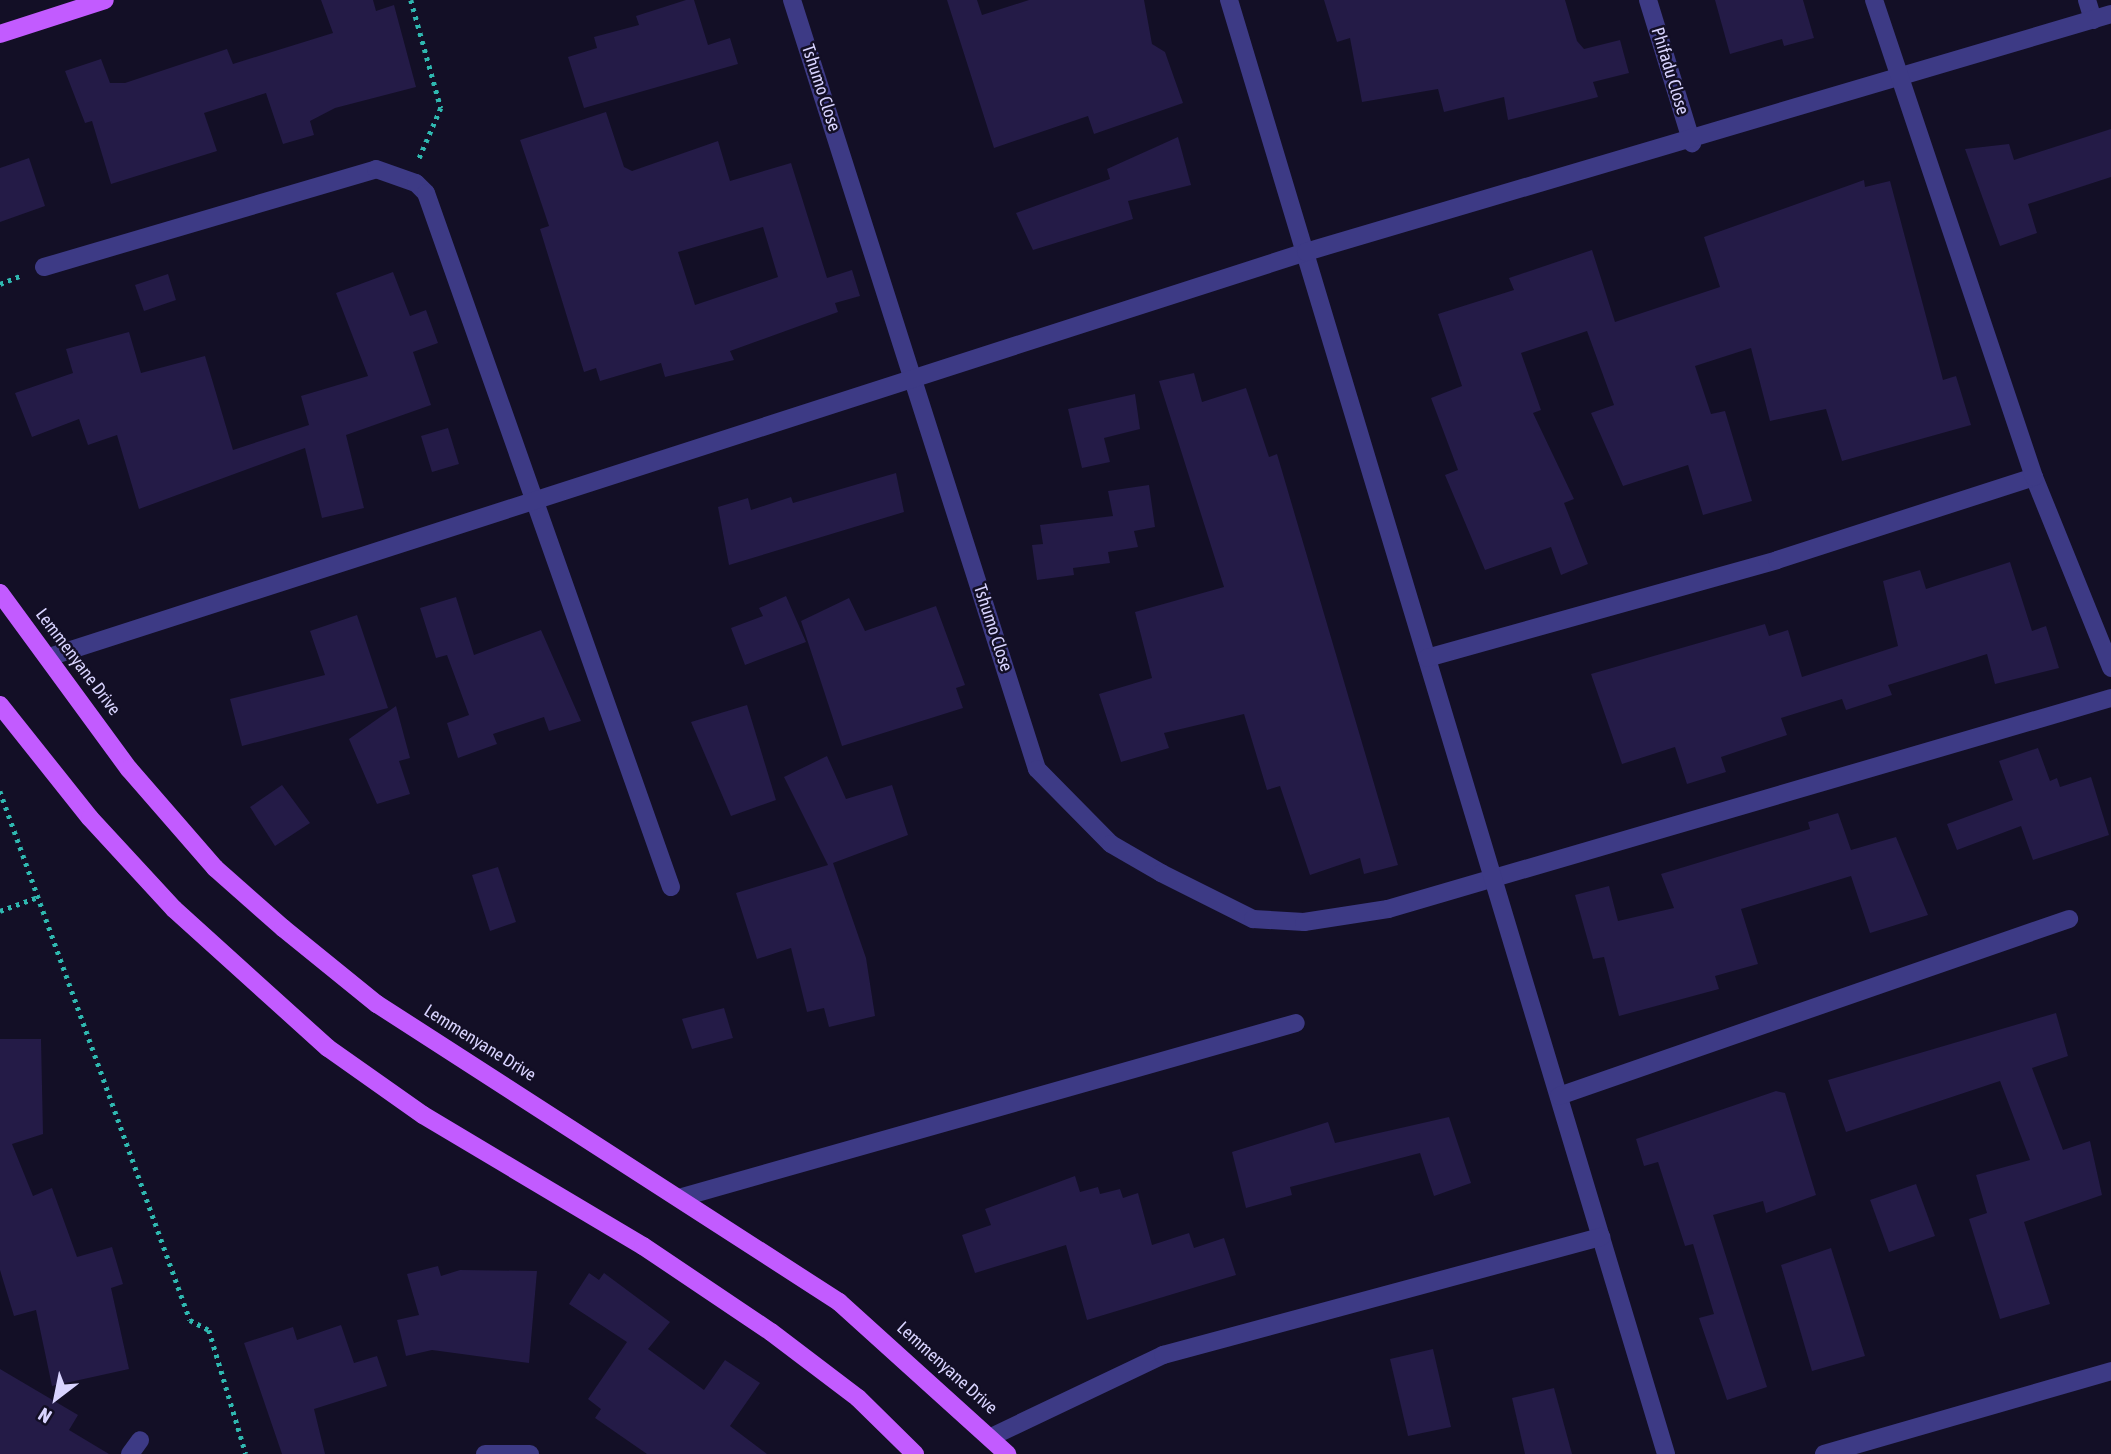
<!DOCTYPE html>
<html>
<head>
<meta charset="utf-8">
<style>
  body { margin:0 }
  #map { position:relative; width:2111px; height:1454px; overflow:hidden; background:#130f26; font-family:"Asap Condensed",sans-serif }
  div>[style] { position:absolute }
  [style*='--x'] { left:calc(var(--x)*1px); top:calc(var(--y)*1px); width:calc(var(--w)*1px); rotate:calc(var(--a)*1deg) }
  .building>* { inset:0; background:#241b47 }
  .path>* { height:4.5px; margin-top:-2.25px; transform-origin:0; background:repeating-linear-gradient(90deg,#2fb8b0 0 3.5px,transparent 0 8.5px) }
  .minor>* { height:18px; margin:-9px; padding:0 9px; transform-origin:9px; border-radius:9px; background:#3d3a85 }
  .major>* { height:18px; margin:-9px; padding:0 9px; transform-origin:9px; border-radius:9px; background:#c25bff }
  span { translate:-50% -50%; white-space:nowrap; text-align:center; line-height:1.15; -webkit-text-stroke:5px #130f26; paint-order:stroke }
  .street-label { font-size:18px; color:#d9d4ff }
  .north { position:absolute; left:21px; top:1363px; width:70px; height:70px; -webkit-text-stroke:5px #130f26; paint-order:stroke; rotate:212deg; font-size:19px; font-weight:700; line-height:28px; text-align:center; color:#d9d4ff }
  .north::after { content:''; display:block; margin:auto; width:24px; height:32px; background:#d9d4ff; clip-path:polygon(50% 0,100% 100%,50% 72%,0 100%) }
</style>
</head>
<body>
<div id="map">
  <div class="building">
    <i style="clip-path:polygon(321px 0,373px 0,376px 11px,394px 5px,416px 87px,335px 108px,310px 121px,314px 135px,283px 144px,266px 93px,204px 113px,217px 151px,111px 184px,92px 121px,85px 123px,65px 71px,101px 59px,110px 83px,125px 83px,227px 49px,233px 64px,333px 33px)"></i>
    <i style="clip-path:polygon(686px 0,694px 0,708px 45px,730px 38px,738px 64px,584px 108px,568px 57px,597px 48px,594px 37px,639px 25px,636px 16px)"></i>
    <i style="clip-path:polygon(947px 0,977px 0,982px 15px,1029px 0,1144px 0,1152px 44px,1165px 52px,1183px 103px,1094px 134px,1088px 116px,994px 148px)"></i>
    <i style="clip-path:polygon(1324px 0,1565px 0,1577px 41px,1584px 49px,1620px 40px,1629px 73px,1593px 82px,1598px 97px,1508px 120px,1504px 97px,1444px 112px,1438px 89px,1362px 102px,1350px 38px,1337px 42px)"></i>
    <i style="clip-path:polygon(1715px 0,1803px 0,1814px 38px,1784px 46px,1782px 39px,1730px 54px)"></i>
    <i style="clip-path:polygon(evenodd,606px 112px,624px 167px,632px 171px,718px 141px,730px 181px,791px 163px,827px 278px,852px 270px,860px 296px,835px 303px,838px 312px,730px 351px,734px 360px,665px 377px,661px 363px,600px 381px,596px 368px,584px 372px,540px 229px,549px 226px,520px 140px,606px 112px,763px 227px,778px 277px,695px 305px,678px 252px,763px 227px)"></i>
    <i style="clip-path:polygon(2111px 129px,2111px 177px,2028px 204px,2037px 233px,2000px 246px,1965px 149px,2009px 144px,2014px 160px)"></i>
    <i style="clip-path:polygon(1178px 137px,1191px 185px,1128px 201px,1133px 219px,1033px 250px,1016px 213px,1110px 179px,1107px 169px)"></i>
    <i style="clip-path:polygon(29px 158px,45px 206px,0 222px,0 168px)"></i>
    <i style="clip-path:polygon(1864px 180px,1865px 187px,1890px 181px,1943px 380px,1956px 376px,1971px 425px,1842px 461px,1826px 409px,1770px 421px,1751px 348px,1695px 366px,1711px 414px,1725px 411px,1752px 501px,1703px 515px,1688px 465px,1623px 486px,1591px 413px,1614px 405px,1587px 331px,1521px 353px,1541px 410px,1533px 413px,1574px 499px,1564px 503px,1588px 564px,1561px 575px,1551px 547px,1485px 570px,1445px 475px,1458px 470px,1431px 398px,1462px 386px,1438px 314px,1514px 290px,1509px 278px,1592px 250px,1615px 322px,1720px 287px,1704px 237px)"></i>
    <i style="clip-path:polygon(393px 272px,410px 316px,426px 310px,438px 343px,413px 352px,431px 405px,346px 435px,364px 508px,322px 518px,305px 448px,139px 509px,117px 435px,88px 445px,79px 419px,32px 437px,15px 393px,73px 373px,66px 349px,129px 332px,141px 373px,205px 356px,233px 450px,309px 425px,301px 396px,368px 376px,336px 293px)"></i>
    <i style="clip-path:polygon(168px 274px,176px 300px,144px 311px,135px 285px)"></i>
    <i style="clip-path:polygon(1194px 373px,1202px 402px,1246px 388px,1269px 457px,1277px 454px,1398px 865px,1364px 874px,1360px 858px,1310px 875px,1280px 786px,1267px 790px,1244px 714px,1164px 733px,1169px 748px,1121px 762px,1099px 694px,1152px 678px,1135px 612px,1224px 587px,1159px 381px)"></i>
    <i style="clip-path:polygon(1135px 394px,1140px 429px,1104px 438px,1110px 462px,1082px 468px,1068px 409px)"></i>
    <i style="clip-path:polygon(448px 428px,459px 464px,432px 472px,421px 436px)"></i>
    <i style="clip-path:polygon(896px 473px,904px 512px,729px 565px,718px 507px,748px 498px,751px 510px,791px 497px,793px 503px)"></i>
    <i style="clip-path:polygon(1149px 485px,1155px 527px,1134px 531px,1138px 547px,1108px 552px,1110px 563px,1073px 568px,1074px 575px,1037px 580px,1032px 545px,1043px 544px,1040px 525px,1113px 516px,1108px 491px)"></i>
    <i style="clip-path:polygon(2010px 562px,2032px 631px,2046px 626px,2059px 668px,1995px 684px,1987px 654px,1888px 685px,1892px 695px,1846px 710px,1842px 699px,1781px 718px,1787px 735px,1721px 757px,1726px 772px,1687px 784px,1675px 747px,1622px 764px,1591px 674px,1765px 624px,1769px 636px,1788px 630px,1802px 677px,1898px 646px,1883px 581px,1920px 570px,1926px 589px)"></i>
    <i style="clip-path:polygon(786px 596px,806px 642px,745px 665px,731px 628px,763px 616px,759px 608px)"></i>
    <i style="clip-path:polygon(456px 597px,474px 655px,541px 630px,581px 721px,549px 731px,544px 717px,493px 734px,497px 744px,458px 758px,447px 723px,469px 715px,447px 655px,436px 658px,420px 608px)"></i>
    <i style="clip-path:polygon(849px 598px,865px 631px,936px 606px,965px 685px,956px 688px,963px 708px,842px 746px,801px 621px)"></i>
    <i style="clip-path:polygon(357px 615px,388px 708px,242px 746px,230px 699px,325px 675px,310px 631px)"></i>
    <i style="clip-path:polygon(747px 705px,776px 800px,731px 816px,691px 722px)"></i>
    <i style="clip-path:polygon(396px 706px,410px 758px,399px 761px,410px 794px,377px 804px,349px 739px)"></i>
    <i style="clip-path:polygon(2038px 748px,2050px 781px,2057px 778px,2060px 787px,2091px 777px,2109px 835px,2033px 860px,2021px 826px,1957px 850px,1947px 824px,2013px 800px,1999px 761px)"></i>
    <i style="clip-path:polygon(827px 756px,846px 799px,892px 785px,908px 835px,833px 863px,866px 958px,875px 1016px,829px 1027px,824px 1008px,807px 1012px,791px 948px,757px 959px,736px 893px,828px 865px,784px 777px)"></i>
    <i style="clip-path:polygon(282px 785px,310px 823px,275px 846px,250px 807px)"></i>
    <i style="clip-path:polygon(1838px 813px,1851px 850px,1896px 837px,1928px 915px,1870px 933px,1851px 876px,1741px 909px,1758px 964px,1715px 976px,1719px 989px,1619px 1016px,1604px 957px,1593px 959px,1575px 895px,1609px 886px,1618px 921px,1674px 908px,1661px 874px,1810px 829px,1808px 822px)"></i>
    <i style="clip-path:polygon(498px 867px,516px 922px,490px 931px,472px 875px)"></i>
    <i style="clip-path:polygon(724px 1008px,733px 1038px,692px 1049px,682px 1019px)"></i>
    <i style="clip-path:polygon(2056px 1013px,2068px 1056px,2032px 1068px,2063px 1150px,2090px 1141px,2102px 1195px,2024px 1222px,2050px 1304px,2000px 1319px,1969px 1219px,1987px 1213px,1976px 1175px,2030px 1160px,2000px 1081px,1846px 1132px,1828px 1080px)"></i>
    <i style="clip-path:polygon(0 1039px,41px 1039px,43px 1134px,12px 1144px,33px 1196px,52px 1188px,77px 1257px,112px 1247px,123px 1284px,111px 1288px,129px 1369px,52px 1386px,36px 1310px,14px 1316px,0 1270px)"></i>
    <i style="clip-path:polygon(1776px 1091px,1785px 1093px,1816px 1195px,1766px 1213px,1763px 1201px,1713px 1215px,1767px 1387px,1727px 1400px,1699px 1318px,1714px 1314px,1693px 1244px,1685px 1246px,1658px 1162px,1644px 1166px,1636px 1139px)"></i>
    <i style="clip-path:polygon(1449px 1117px,1471px 1183px,1434px 1196px,1420px 1153px,1290px 1187px,1292px 1195px,1246px 1208px,1232px 1152px,1328px 1122px,1335px 1143px)"></i>
    <i style="clip-path:polygon(1075px 1176px,1080px 1192px,1098px 1187px,1100px 1194px,1120px 1189px,1123px 1198px,1138px 1193px,1152px 1245px,1189px 1233px,1194px 1248px,1224px 1238px,1236px 1275px,1087px 1320px,1066px 1245px,975px 1273px,962px 1235px,991px 1225px,985px 1209px)"></i>
    <i style="clip-path:polygon(1916px 1184px,1935px 1236px,1889px 1252px,1870px 1200px)"></i>
    <i style="clip-path:polygon(1831px 1248px,1865px 1356px,1812px 1371px,1781px 1265px)"></i>
    <i style="clip-path:polygon(438px 1266px,441px 1276px,460px 1270px,537px 1271px,529px 1363px,432px 1350px,406px 1356px,397px 1320px,419px 1315px,407px 1274px)"></i>
    <i style="clip-path:polygon(589px 1273px,599px 1280px,604px 1273px,670px 1322px,648px 1349px,704px 1390px,725px 1360px,760px 1383px,730px 1426px,767px 1454px,647px 1454px,595px 1418px,601px 1409px,588px 1399px,627px 1342px,569px 1304px)"></i>
    <i style="clip-path:polygon(341px 1325px,354px 1363px,377px 1356px,387px 1386px,314px 1409px,325px 1454px,282px 1454px,244px 1343px,293px 1327px,297px 1340px)"></i>
    <i style="clip-path:polygon(1433px 1349px,1451px 1427px,1408px 1436px,1390px 1359px)"></i>
    <i style="clip-path:polygon(0 1369px,78px 1415px,69px 1430px,109px 1454px,0 1454px)"></i>
    <i style="clip-path:polygon(1554px 1388px,1572px 1454px,1525px 1454px,1512px 1398px)"></i>
  </div>
  <div class="path">
    <i style="--x:411;--y:0;--w:112;--a:74.5"></i>
    <i style="--x:441;--y:108;--w:56;--a:113.3"></i>
    <i style="--x:0;--y:284;--w:22;--a:-22"></i>
    <i style="--x:0;--y:791;--w:562;--a:70.24"></i>
    <i style="--x:190;--y:1320;--w:21;--a:28"></i>
    <i style="--x:209;--y:1330;--w:129;--a:73.4"></i>
    <i style="--x:0;--y:911;--w:40;--a:-20.2"></i>
  </div>
  <div class="minor">
    <i style="--x:792;--y:0;--w:807;--a:72.33"></i>
    <i style="--x:1037;--y:769;--w:105;--a:45.4"></i>
    <i style="--x:1111;--y:844;--w:58;--a:30.1"></i>
    <i style="--x:1161;--y:873;--w:103;--a:26.6"></i>
    <i style="--x:1253;--y:919;--w:51;--a:3.4"></i>
    <i style="--x:1304;--y:922;--w:85;--a:-8.8"></i>
    <i style="--x:1388;--y:909;--w:753;--a:-16.27"></i>
    <i style="--x:1229;--y:0;--w:1518;--a:73.27"></i>
    <i style="--x:1648;--y:0;--w:150;--a:72.9"></i>
    <i style="--x:2087;--y:0;--w:21;--a:73"></i>
    <i style="--x:44;--y:267;--w:346;--a:-16.4"></i>
    <i style="--x:376;--y:169;--w:42;--a:19.3"></i>
    <i style="--x:416;--y:183;--w:14;--a:45"></i>
    <i style="--x:426;--y:193;--w:736;--a:70.56"></i>
    <i style="--x:2034;--y:477;--w:206;--a:68"></i>
    <i style="--x:49;--y:657;--w:1321;--a:-17.86"></i>
    <i style="--x:1306;--y:252;--w:839;--a:-16.47"></i>
    <i style="--x:1427;--y:658;--w:363;--a:-15.6"></i>
    <i style="--x:1777;--y:560;--w:270;--a:-17.9"></i>
    <i style="--x:2034;--y:477;--w:503;--a:-108.54"></i>
    <i style="--x:1559;--y:1096;--w:540;--a:-19.14"></i>
    <i style="--x:679;--y:1198;--w:641;--a:-15.83"></i>
    <i style="--x:991;--y:1437;--w:191;--a:-25.5"></i>
    <i style="--x:1163;--y:1355;--w:454;--a:-15.1"></i>
    <i style="--x:130;--y:1454;--w:17;--a:-54"></i>
    <i style="--x:485;--y:1454;--w:45;--a:0"></i>
    <i style="--x:1824;--y:1454;--w:299;--a:-16.1"></i>
  </div>
  <div class="major">
    <i style="--x:0;--y:34;--w:110;--a:-17.9"></i>
    <i style="--x:0;--y:593;--w:218;--a:53.8"></i>
    <i style="--x:129;--y:769;--w:131;--a:49"></i>
    <i style="--x:215;--y:868;--w:91;--a:41.4"></i>
    <i style="--x:283;--y:928;--w:121;--a:39"></i>
    <i style="--x:377;--y:1004;--w:550;--a:32.82"></i>
    <i style="--x:839;--y:1302;--w:227;--a:42.1"></i>
    <i style="--x:0;--y:705;--w:144;--a:51.5"></i>
    <i style="--x:90;--y:818;--w:124;--a:47.3"></i>
    <i style="--x:174;--y:909;--w:207;--a:42.1"></i>
    <i style="--x:328;--y:1048;--w:116;--a:35.2"></i>
    <i style="--x:423;--y:1115;--w:256;--a:30.8"></i>
    <i style="--x:643;--y:1246;--w:154;--a:33.9"></i>
    <i style="--x:771;--y:1332;--w:109;--a:37.2"></i>
    <i style="--x:858;--y:1398;--w:80;--a:44.5"></i>
  </div>
  <div class="street-label">
    <span style="left:1670px;top:71px;rotate:73deg">Phifadu Close</span>
    <span style="left:821px;top:88px;rotate:72deg">Tshumo Close</span>
    <span style="left:993px;top:628px;rotate:72deg">Tshumo Close</span>
    <span style="left:78px;top:662px;rotate:53deg">Lemmenyane Drive</span>
    <span style="left:480px;top:1043px;rotate:32deg">Lemmenyane Drive</span>
    <span style="left:947px;top:1368px;rotate:42deg">Lemmenyane Drive</span>
  </div>
  <div class="north">N</div>
</div>
</body>
</html>
